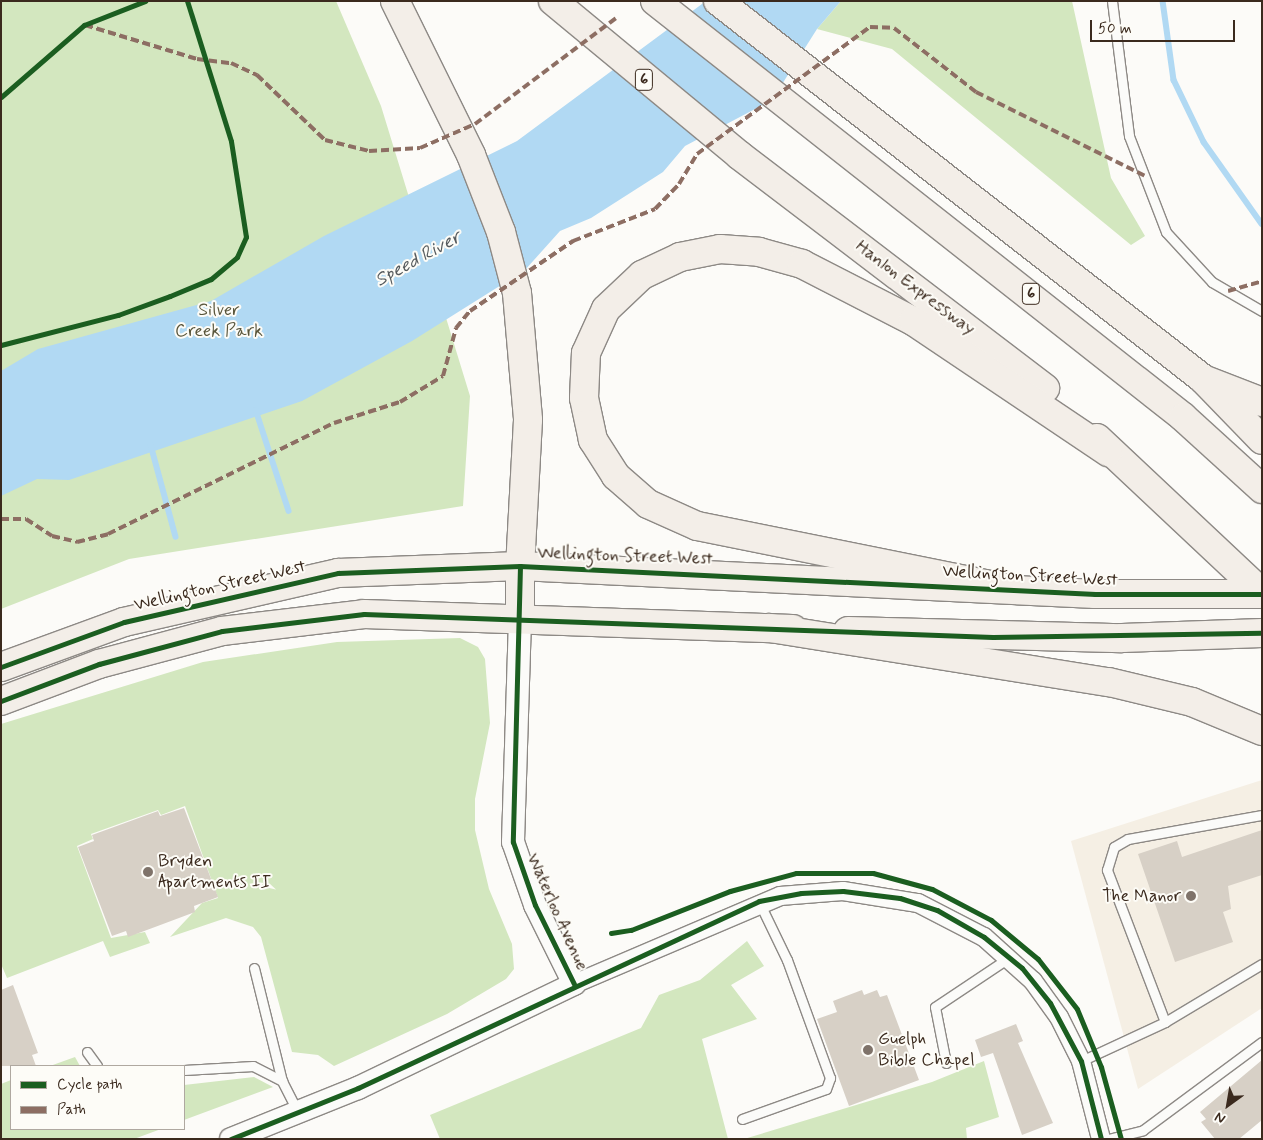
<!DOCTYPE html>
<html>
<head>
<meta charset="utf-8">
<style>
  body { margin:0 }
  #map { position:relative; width:1263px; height:1140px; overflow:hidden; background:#fcfbf8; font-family:Mynerve,sans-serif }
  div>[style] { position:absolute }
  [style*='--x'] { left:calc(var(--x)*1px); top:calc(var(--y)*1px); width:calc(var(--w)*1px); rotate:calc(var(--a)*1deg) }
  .built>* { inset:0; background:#f5efe4 }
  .green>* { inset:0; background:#d3e7bf }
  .water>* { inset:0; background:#b1d9f3 }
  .stream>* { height:5.5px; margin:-2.75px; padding:0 2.75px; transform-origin:2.75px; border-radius:2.75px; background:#b1d9f3 }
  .building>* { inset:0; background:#d7d0c6 }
  .roads { filter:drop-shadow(1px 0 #8d8985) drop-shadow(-1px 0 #8d8985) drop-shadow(0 1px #8d8985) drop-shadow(0 -1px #8d8985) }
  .service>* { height:9px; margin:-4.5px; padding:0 4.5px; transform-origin:4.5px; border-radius:4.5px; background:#fbfbf9 }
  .minor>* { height:18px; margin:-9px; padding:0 9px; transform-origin:9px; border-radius:9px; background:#fbfbf9 }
  .tertiary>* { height:22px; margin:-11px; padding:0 11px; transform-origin:11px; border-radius:11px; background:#fbfbf9 }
  .primary>* { height:28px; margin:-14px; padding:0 14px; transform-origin:14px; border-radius:14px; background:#f3eee8 }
  .trunk>* { height:28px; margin:-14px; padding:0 14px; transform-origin:14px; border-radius:14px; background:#f3eee8 }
  .quiet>* { height:4px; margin-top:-2px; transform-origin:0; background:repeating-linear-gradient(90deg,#8d6e63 0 8px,transparent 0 12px) }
  .cycleway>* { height:5px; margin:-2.5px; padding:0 2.5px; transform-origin:2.5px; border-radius:2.5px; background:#1b5e20 }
  .dots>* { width:14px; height:14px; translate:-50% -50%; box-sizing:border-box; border:2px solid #fdfcf7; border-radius:50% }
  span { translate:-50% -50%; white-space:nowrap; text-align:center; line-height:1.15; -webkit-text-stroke:4px #fdfcf7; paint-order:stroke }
  .shield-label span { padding:1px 4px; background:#fdfcf7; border:1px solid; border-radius:4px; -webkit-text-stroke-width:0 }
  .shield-label { font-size:16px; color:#3b2a1e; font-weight:700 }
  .street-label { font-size:18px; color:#3b2a1e }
  .park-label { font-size:18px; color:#58553b }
  .poi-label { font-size:18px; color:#3b2a1e }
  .left { translate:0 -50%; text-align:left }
  .right { translate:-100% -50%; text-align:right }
  .water-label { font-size:19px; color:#555a5d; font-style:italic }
  .frame { position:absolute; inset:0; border:2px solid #3b2a1e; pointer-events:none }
  .legend { position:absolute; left:10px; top:1065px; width:175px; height:65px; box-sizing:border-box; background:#fdfcf7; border:1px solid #afa8a0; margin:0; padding:6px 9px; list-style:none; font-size:15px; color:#3b2a1e }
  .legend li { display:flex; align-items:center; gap:10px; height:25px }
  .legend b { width:25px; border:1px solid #afa8a0 }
  .north { position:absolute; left:1203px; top:1080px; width:50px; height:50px; -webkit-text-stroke:4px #fdfcf7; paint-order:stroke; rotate:212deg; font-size:14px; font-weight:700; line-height:20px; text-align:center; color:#3b2a1e }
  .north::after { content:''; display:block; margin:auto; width:18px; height:22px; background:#3b2a1e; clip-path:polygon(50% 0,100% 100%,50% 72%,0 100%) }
  .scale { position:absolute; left:1090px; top:20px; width:145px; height:22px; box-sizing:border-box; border:2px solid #3b2a1e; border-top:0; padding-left:6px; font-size:15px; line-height:18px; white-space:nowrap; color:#3b2a1e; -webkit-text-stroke:4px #fdfcf7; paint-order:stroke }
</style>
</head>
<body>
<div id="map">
  <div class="built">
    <i style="clip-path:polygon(1262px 780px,1262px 1008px,1138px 1089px,1071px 841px)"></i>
  </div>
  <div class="green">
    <i style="clip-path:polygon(1px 1px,336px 1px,381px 106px,470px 396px,463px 506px,129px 559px,1px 609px)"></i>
    <i style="clip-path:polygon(841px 1px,1072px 1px,1111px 178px,1145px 236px,1131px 245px,892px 49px,817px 29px)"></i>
    <i style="clip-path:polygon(460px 638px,478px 647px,485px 659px,490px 723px,475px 799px,475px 830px,489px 889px,512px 944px,514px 969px,506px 979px,447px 1014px,334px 1066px,318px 1055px,292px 1052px,261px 937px,253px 927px,226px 918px,170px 937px,202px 903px,218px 898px,185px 806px,161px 815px,158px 810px,91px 834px,93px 839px,77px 846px,111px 938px,145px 932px,150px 943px,110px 957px,103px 941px,7px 978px,1px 964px,1px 724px,203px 662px,337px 642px)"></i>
    <i style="clip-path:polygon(747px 941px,764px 966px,731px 985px,757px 1019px,702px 1039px,728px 1139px,440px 1139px,430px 1115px,641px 1028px,659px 995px,700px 980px)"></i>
    <i style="clip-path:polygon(75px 1057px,80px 1066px,50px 1066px)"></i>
    <i style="clip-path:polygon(984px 1061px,999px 1117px,966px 1128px,967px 1139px,744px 1139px,932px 1082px)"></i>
    <i style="clip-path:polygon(254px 1077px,273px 1087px,184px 1120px,184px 1085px)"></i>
    <i style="clip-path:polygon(11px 1080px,11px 1129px,161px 1129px,134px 1139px,1px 1139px,1px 1084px)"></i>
  </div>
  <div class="water">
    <i style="clip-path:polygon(706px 1px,841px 1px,817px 29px,772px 100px,685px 146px,663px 172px,591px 218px,560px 231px,525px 270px,412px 341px,302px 401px,69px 480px,37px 479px,1px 496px,1px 371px,38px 349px,211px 301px,324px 236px,517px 141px)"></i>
  </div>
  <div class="stream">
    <i style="--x:1163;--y:1;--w:80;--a:82.1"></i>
    <i style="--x:1174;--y:80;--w:69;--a:64.2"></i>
    <i style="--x:1204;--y:142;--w:100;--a:54.7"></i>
    <i style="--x:256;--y:410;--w:106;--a:71.9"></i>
    <i style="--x:151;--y:445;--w:95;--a:74.8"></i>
  </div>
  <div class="building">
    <i style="clip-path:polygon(184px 808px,218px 897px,194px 906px,195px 912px,155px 927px,128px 937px,126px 931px,112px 936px,78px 847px,94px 841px,92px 835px,158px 811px,160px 816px)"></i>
    <i style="clip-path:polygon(1262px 830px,1262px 875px,1228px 886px,1231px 909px,1223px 912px,1233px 942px,1175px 962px,1138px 854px,1177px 841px,1182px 857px)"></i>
    <i style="clip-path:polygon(13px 985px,38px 1053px,32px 1055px,36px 1066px,1px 1066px,1px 990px)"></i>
    <i style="clip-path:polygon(862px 990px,864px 995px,877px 990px,880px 997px,887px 995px,919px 1080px,849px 1106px,817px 1019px,837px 1012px,833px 1001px)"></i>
    <i style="clip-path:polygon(1016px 1024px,1023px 1041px,1018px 1043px,1053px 1123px,1022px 1135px,993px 1053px,981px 1057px,975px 1040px)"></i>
    <i style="clip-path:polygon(1262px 1060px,1262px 1120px,1239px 1139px,1215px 1139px,1201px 1122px,1206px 1119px,1200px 1112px)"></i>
  </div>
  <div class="roads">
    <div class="service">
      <i style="--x:1112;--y:1;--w:136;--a:82.8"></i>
      <i style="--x:1129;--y:136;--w:103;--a:68.9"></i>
      <i style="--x:1166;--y:232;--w:68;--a:47.4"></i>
      <i style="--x:1212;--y:282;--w:58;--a:30.1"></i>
      <i style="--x:254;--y:968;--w:116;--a:76.1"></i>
      <i style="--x:282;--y:1081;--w:36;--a:63"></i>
      <i style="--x:1165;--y:1022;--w:163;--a:-110.9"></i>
      <i style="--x:1107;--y:870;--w:24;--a:-73"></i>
      <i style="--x:1114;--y:847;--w:16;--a:-30"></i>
      <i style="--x:1128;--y:839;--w:136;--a:-10.2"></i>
      <i style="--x:87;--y:1052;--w:17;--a:54"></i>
      <i style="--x:1081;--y:1061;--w:93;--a:-24.9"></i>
      <i style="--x:1165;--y:1022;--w:113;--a:-30.9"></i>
      <i style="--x:946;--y:1063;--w:57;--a:-101.1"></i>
      <i style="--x:935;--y:1007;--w:90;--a:-33.7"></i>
      <i style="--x:184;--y:1070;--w:69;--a:-3.3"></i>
      <i style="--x:253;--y:1066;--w:33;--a:27"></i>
      <i style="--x:742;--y:1119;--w:89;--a:-19.7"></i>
      <i style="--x:826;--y:1089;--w:12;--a:-70"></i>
      <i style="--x:830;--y:1078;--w:126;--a:-110"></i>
      <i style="--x:787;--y:960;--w:64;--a:-115.8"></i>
      <i style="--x:1108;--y:1139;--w:36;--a:-14"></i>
      <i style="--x:1143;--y:1130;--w:148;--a:-36.5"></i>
    </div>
    <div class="minor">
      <i style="--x:574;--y:984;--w:224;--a:-23.1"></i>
      <i style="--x:780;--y:896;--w:63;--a:-4.5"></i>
      <i style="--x:843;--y:891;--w:76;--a:9.1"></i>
      <i style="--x:918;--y:903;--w:74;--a:27.3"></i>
      <i style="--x:984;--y:937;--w:66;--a:41.9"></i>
      <i style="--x:1033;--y:981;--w:44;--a:54.2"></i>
      <i style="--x:1059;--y:1017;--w:49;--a:63.4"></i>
      <i style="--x:1081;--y:1061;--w:81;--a:75.6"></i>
    </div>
    <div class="tertiary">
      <i style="--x:231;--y:1139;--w:137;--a:-21.9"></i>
      <i style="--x:358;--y:1088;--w:240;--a:-25.7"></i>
      <i style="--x:574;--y:984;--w:88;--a:-116.3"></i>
      <i style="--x:535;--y:905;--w:67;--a:-109.2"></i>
      <i style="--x:513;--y:842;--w:224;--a:-88.2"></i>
    </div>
    <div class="primary">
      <i style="--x:520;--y:618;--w:52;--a:-90"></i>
      <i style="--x:848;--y:631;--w:274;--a:1.5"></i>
      <i style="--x:1122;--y:638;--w:140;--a:-2"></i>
      <i style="--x:1;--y:667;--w:131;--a:-20.1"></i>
      <i style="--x:124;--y:622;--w:220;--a:-12.9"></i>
      <i style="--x:338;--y:573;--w:182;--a:-2.2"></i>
      <i style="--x:520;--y:566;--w:576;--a:2.79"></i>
      <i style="--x:1095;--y:594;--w:167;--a:0"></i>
      <i style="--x:1;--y:701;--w:105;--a:-20.7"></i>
      <i style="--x:99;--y:664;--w:127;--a:-15"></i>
      <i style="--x:222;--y:631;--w:143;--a:-6.8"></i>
      <i style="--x:364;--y:614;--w:429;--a:2"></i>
    </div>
    <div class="trunk">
      <i style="--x:395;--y:1;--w:172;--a:63.7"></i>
      <i style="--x:471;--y:155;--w:83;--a:68.7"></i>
      <i style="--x:501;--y:232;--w:63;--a:75.3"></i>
      <i style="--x:517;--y:293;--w:127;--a:85"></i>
      <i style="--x:528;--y:420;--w:146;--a:93.1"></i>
      <i style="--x:553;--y:1;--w:241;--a:39.6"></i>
      <i style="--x:739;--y:155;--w:385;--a:37.3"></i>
      <i style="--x:655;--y:1;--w:672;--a:38.23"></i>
      <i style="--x:1183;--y:417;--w:107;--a:42.3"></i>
      <i style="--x:718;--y:1;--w:614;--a:37.92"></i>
      <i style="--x:1202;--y:378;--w:86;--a:45.9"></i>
      <i style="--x:1203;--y:379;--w:63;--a:21.3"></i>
      <i style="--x:1097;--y:438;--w:226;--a:43.2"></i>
      <i style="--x:1010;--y:589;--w:319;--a:-168.6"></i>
      <i style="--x:697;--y:526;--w:54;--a:-155.8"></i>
      <i style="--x:648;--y:504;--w:43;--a:-138.8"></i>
      <i style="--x:616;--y:476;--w:43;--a:-122.6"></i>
      <i style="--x:593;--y:440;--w:43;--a:-102.1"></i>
      <i style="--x:584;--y:398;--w:45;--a:-87.5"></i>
      <i style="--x:586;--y:353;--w:48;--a:-65.6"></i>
      <i style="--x:606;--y:309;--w:50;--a:-43.4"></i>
      <i style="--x:642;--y:275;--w:42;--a:-25.3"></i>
      <i style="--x:680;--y:257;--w:41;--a:-11.3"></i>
      <i style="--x:720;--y:249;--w:39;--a:4"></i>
      <i style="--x:759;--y:252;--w:45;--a:15.6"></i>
      <i style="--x:802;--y:264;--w:125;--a:27.2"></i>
      <i style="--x:913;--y:321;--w:235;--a:33.9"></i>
      <i style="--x:770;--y:628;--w:343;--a:9.1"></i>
      <i style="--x:1109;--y:682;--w:85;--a:13.5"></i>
      <i style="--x:1192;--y:702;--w:76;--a:22.5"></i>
    </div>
  </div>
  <div class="quiet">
    <i style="--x:85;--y:25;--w:117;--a:16.9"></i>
    <i style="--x:197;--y:59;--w:34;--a:7"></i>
    <i style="--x:231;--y:63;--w:29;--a:25"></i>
    <i style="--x:257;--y:75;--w:94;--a:43.7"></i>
    <i style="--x:325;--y:140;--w:45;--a:14"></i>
    <i style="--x:369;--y:151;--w:51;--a:-3.4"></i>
    <i style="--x:420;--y:148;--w:60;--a:-23.6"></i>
    <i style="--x:475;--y:124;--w:180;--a:-36.9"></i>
    <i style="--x:1228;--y:291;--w:35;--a:-16"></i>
    <i style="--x:1;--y:519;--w:25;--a:0"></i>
    <i style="--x:26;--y:519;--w:31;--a:33"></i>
    <i style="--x:52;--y:536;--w:26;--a:13"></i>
    <i style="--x:77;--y:542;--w:32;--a:-14"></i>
    <i style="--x:108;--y:534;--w:252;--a:-26.2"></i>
    <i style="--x:334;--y:423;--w:69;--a:-17.7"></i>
    <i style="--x:400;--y:402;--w:50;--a:-31.2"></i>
    <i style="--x:443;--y:376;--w:50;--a:-74.8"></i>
    <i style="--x:456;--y:328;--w:22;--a:-51"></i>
    <i style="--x:470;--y:311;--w:125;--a:-34.2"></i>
    <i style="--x:573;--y:241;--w:88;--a:-21.3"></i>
    <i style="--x:655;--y:209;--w:35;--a:-46"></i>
    <i style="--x:679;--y:184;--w:35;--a:-59"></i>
    <i style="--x:697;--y:154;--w:215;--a:-36.3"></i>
    <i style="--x:870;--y:27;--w:24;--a:2"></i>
    <i style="--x:894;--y:28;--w:104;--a:38"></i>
    <i style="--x:976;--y:92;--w:189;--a:26.4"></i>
  </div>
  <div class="cycleway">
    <i style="--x:1;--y:97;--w:110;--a:-40.9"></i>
    <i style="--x:84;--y:25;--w:66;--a:-21.5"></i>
    <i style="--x:1;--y:345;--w:121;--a:-14.4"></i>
    <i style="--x:118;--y:315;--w:55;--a:-20.1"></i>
    <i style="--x:170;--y:296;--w:44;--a:-22.5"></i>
    <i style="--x:211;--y:279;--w:34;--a:-40"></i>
    <i style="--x:237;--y:257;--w:22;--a:-66"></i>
    <i style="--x:246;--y:237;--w:97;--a:-98.9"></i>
    <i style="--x:231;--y:141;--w:147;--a:-107.4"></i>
    <i style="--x:520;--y:566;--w:276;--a:91.5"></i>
    <i style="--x:513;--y:842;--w:67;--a:70.8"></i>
    <i style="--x:535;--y:905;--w:88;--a:63.7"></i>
    <i style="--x:1;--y:667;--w:131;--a:-20.1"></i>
    <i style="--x:124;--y:622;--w:220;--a:-12.9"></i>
    <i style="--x:338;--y:573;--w:182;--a:-2.2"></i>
    <i style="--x:520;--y:566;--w:576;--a:2.79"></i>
    <i style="--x:1095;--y:594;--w:167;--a:0"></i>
    <i style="--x:1;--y:701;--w:105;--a:-20.7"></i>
    <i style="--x:99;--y:664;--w:127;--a:-15"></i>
    <i style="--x:222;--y:631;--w:143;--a:-6.8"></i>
    <i style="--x:364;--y:614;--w:629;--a:2.09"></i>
    <i style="--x:993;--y:637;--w:269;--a:-0.9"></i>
    <i style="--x:611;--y:933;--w:20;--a:-9"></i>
    <i style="--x:631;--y:930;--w:106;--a:-21.5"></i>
    <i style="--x:730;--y:891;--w:68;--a:-15.3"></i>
    <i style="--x:796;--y:873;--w:77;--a:0"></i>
    <i style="--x:873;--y:873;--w:61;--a:15.2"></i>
    <i style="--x:932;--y:889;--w:67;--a:27.7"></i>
    <i style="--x:991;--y:920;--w:61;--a:39.7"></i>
    <i style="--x:1038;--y:959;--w:63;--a:52"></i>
    <i style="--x:1077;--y:1009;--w:63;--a:67.5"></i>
    <i style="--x:1101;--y:1067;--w:75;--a:74.5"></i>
    <i style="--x:231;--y:1139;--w:137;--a:-21.9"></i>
    <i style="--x:358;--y:1088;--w:442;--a:-25"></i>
    <i style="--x:759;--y:901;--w:43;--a:-10.8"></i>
    <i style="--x:801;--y:893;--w:42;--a:-2.7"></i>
    <i style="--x:843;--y:891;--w:57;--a:7"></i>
    <i style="--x:900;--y:898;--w:39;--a:18"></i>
    <i style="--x:937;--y:910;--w:54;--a:29.9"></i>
    <i style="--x:984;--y:937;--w:49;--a:39.2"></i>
    <i style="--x:1022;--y:968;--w:45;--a:51.3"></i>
    <i style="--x:1050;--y:1003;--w:66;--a:61.9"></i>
    <i style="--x:1081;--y:1061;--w:81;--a:75.6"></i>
  </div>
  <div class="dots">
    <i style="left:148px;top:872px;background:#7f736a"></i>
    <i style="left:1191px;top:896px;background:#7f736a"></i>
    <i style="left:868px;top:1050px;background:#7f736a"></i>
  </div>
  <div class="shield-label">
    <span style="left:644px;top:80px">6</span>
    <span style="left:1031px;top:294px">6</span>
  </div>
  <div class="street-label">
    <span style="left:915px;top:288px;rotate:37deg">Hanlon Expressway</span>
    <span style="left:625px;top:556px;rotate:2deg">Wellington Street West</span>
    <span style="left:1030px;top:576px;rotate:3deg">Wellington Street West</span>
    <span style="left:220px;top:586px;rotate:-13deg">Wellington Street West</span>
    <span style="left:557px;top:912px;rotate:66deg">Waterloo Avenue</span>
  </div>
  <div class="park-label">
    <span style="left:219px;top:321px">Silver<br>Creek Park</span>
  </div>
  <div class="poi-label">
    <span class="left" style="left:158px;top:872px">Bryden<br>Apartments II</span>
    <span class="right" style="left:1181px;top:896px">The Manor</span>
    <span class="left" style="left:878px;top:1050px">Guelph<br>Bible Chapel</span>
  </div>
  <div class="water-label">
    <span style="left:418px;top:259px;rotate:-29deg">Speed River</span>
  </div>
  <div class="frame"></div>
  <ul class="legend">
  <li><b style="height:6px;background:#1b5e20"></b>Cycle path</li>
  <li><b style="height:6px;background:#8d6e63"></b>Path</li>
  </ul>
  <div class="north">N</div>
  <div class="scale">50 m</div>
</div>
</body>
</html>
